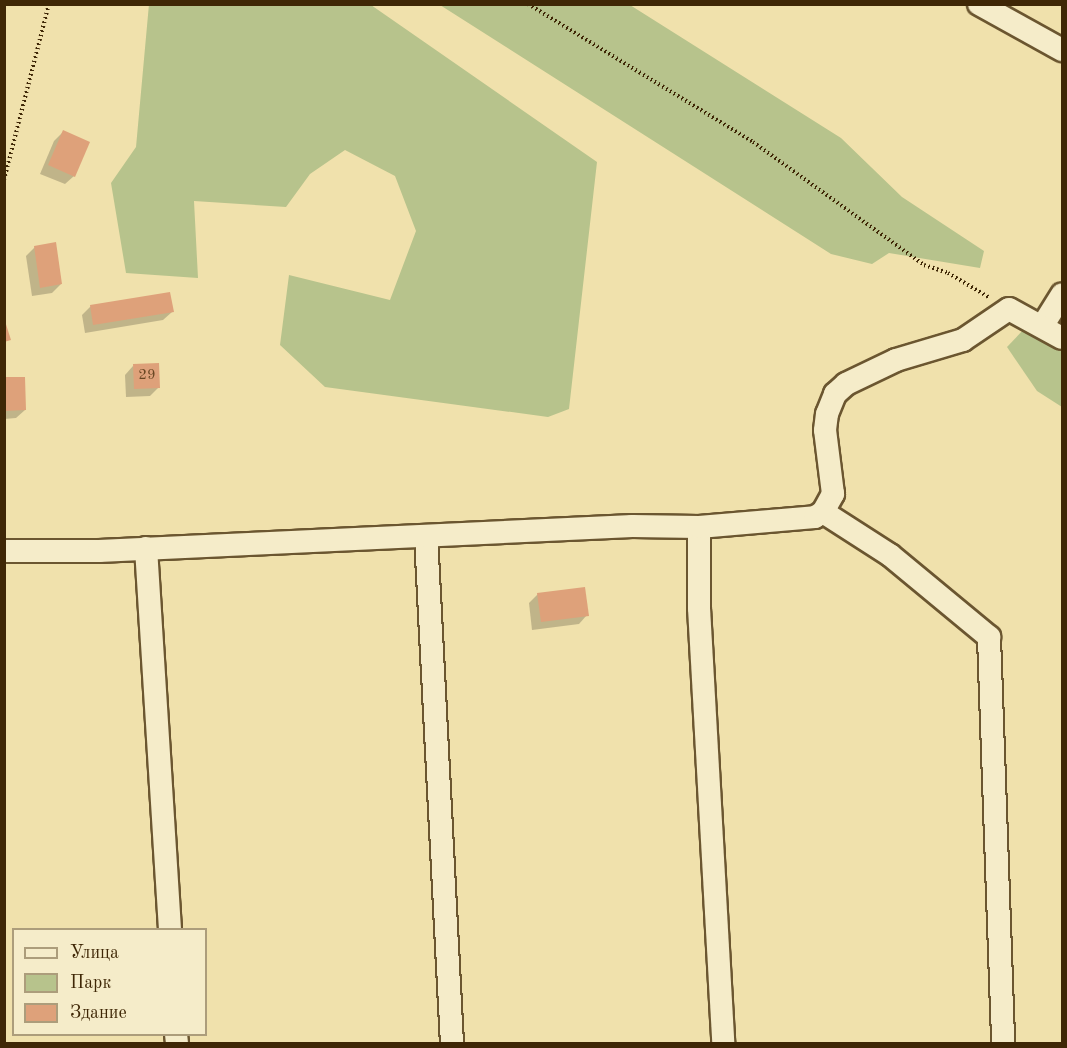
<!DOCTYPE html>
<html>
<head>
<meta charset="utf-8">
<style>
  body { margin:0 }
  #map { position:relative; width:1067px; height:1048px; overflow:hidden; background:#f0e1ac; font-family:"Old Standard TT",serif }
  div>[style] { position:absolute }
  [style*='--x'] { left:calc(var(--x)*1px); top:calc(var(--y)*1px); width:calc(var(--w)*1px); rotate:calc(var(--a)*1deg) }
  .green>* { inset:0; background:#b7c38c }
  .shadow>* { inset:0; background:#0003 }
  .building>* { inset:0; background:#dea17a }
  .path>* { height:4px; margin-top:-2px; transform-origin:0; background:repeating-linear-gradient(90deg,#3f2706 0 1.5px,transparent 0 4.5px) }
  .roads { filter:drop-shadow(2px 0 #6b5630) drop-shadow(-2px 0 #6b5630) drop-shadow(0 2px #6b5630) drop-shadow(0 -2px #6b5630) }
  .minor>* { height:22px; margin:-11px; padding:0 11px; transform-origin:11px; border-radius:11px; background:#f5ecc9 }
  span { translate:-50% -50%; white-space:nowrap; text-align:center; line-height:1.15; -webkit-text-stroke:5px #f5ecc9; paint-order:stroke }
  .number-label { font-size:15px; color:#674623 }
  .number-label span { -webkit-text-stroke-width:0 }
  .frame { position:absolute; inset:0; border:6px solid #3f2706; pointer-events:none }
  .legend { position:absolute; left:12px; top:928px; width:195px; height:108px; box-sizing:border-box; background:#f5ecc9; border:2px solid #ac9d7b; margin:0; padding:8px 10px; list-style:none; font-size:18px; color:#3f2706 }
  .legend li { display:flex; align-items:center; gap:12px; height:30px }
  .legend b { width:30px; border:2px solid #ac9d7b }
</style>
</head>
<body>
<div id="map">
  <div class="green">
    <i style="clip-path:polygon(149px 4px,371px 5px,597px 162px,569px 409px,548px 417px,325px 387px,280px 345px,289px 275px,390px 300px,416px 231px,395px 176px,345px 150px,310px 174px,286px 207px,194px 201px,198px 278px,126px 273px,111px 183px,136px 147px)"></i>
    <i style="clip-path:polygon(440px 5px,630px 5px,841px 138px,902px 197px,984px 251px,980px 268px,889px 253px,872px 264px,831px 254px)"></i>
    <i style="clip-path:polygon(1062px 327px,1062px 407px,1037px 391px,1007px 347px,1025px 328px)"></i>
  </div>
  <div class="shadow">
    <i style="clip-path:polygon(63px 132px,74px 176px,65px 184px,40px 174px,54px 141px)"></i>
    <i style="clip-path:polygon(35px 247px,61px 284px,52px 293px,32px 296px,26px 256px)"></i>
    <i style="clip-path:polygon(91px 306px,172px 312px,163px 320px,85px 333px,82px 315px)"></i>
    <i style="clip-path:polygon(133px 366px,159px 387px,150px 396px,126px 397px,125px 375px)"></i>
    <i style="clip-path:polygon(4px 379px,25px 410px,16px 418px,4px 419px)"></i>
    <i style="clip-path:polygon(538px 594px,587px 615px,579px 624px,532px 630px,529px 603px)"></i>
  </div>
  <div class="building">
    <i style="clip-path:polygon(63px 130px,90px 142px,75px 177px,48px 165px)"></i>
    <i style="clip-path:polygon(56px 242px,62px 284px,40px 288px,34px 246px)"></i>
    <i style="clip-path:polygon(170px 292px,174px 312px,93px 325px,90px 305px)"></i>
    <i style="clip-path:polygon(4px 318px,11px 340px,4px 342px)"></i>
    <i style="clip-path:polygon(159px 363px,160px 388px,134px 389px,133px 364px)"></i>
    <i style="clip-path:polygon(4px 377px,25px 377px,26px 410px,4px 411px)"></i>
    <i style="clip-path:polygon(585px 587px,589px 616px,541px 622px,537px 593px)"></i>
  </div>
  <div class="path">
    <i style="--x:528;--y:4;--w:264;--a:31.5"></i>
    <i style="--x:753;--y:142;--w:211;--a:35.7"></i>
    <i style="--x:924;--y:265;--w:25;--a:18"></i>
    <i style="--x:948;--y:273;--w:49;--a:30.8"></i>
    <i style="--x:4;--y:180;--w:182;--a:-75.7"></i>
  </div>
  <div class="roads">
    <div class="minor">
      <i style="--x:979;--y:4;--w:95;--a:29"></i>
      <i style="--x:1043;--y:325;--w:36;--a:-58"></i>
      <i style="--x:823;--y:512;--w:80;--a:32.7"></i>
      <i style="--x:890;--y:555;--w:129;--a:39.6"></i>
      <i style="--x:989;--y:637;--w:407;--a:88"></i>
      <i style="--x:699;--y:527;--w:81;--a:90"></i>
      <i style="--x:699;--y:608;--w:437;--a:86.8"></i>
      <i style="--x:426;--y:536;--w:509;--a:87.07"></i>
      <i style="--x:146;--y:548;--w:383;--a:86.4"></i>
      <i style="--x:4;--y:551;--w:95;--a:0"></i>
      <i style="--x:99;--y:551;--w:534;--a:-2.69"></i>
      <i style="--x:632;--y:526;--w:67;--a:0.9"></i>
      <i style="--x:699;--y:527;--w:116;--a:-4.9"></i>
      <i style="--x:815;--y:517;--w:9;--a:-32"></i>
      <i style="--x:823;--y:512;--w:21;--a:-61"></i>
      <i style="--x:833;--y:494;--w:64;--a:-97.1"></i>
      <i style="--x:825;--y:430;--w:16;--a:-83"></i>
      <i style="--x:827;--y:414;--w:22;--a:-68"></i>
      <i style="--x:835;--y:394;--w:15;--a:-42"></i>
      <i style="--x:846;--y:384;--w:55;--a:-25.6"></i>
      <i style="--x:896;--y:360;--w:70;--a:-16.6"></i>
      <i style="--x:963;--y:340;--w:55;--a:-34"></i>
      <i style="--x:1009;--y:309;--w:60;--a:28.7"></i>
      <i style="--x:176;--y:1034;--w:10;--a:84"></i>
    </div>
  </div>
  <div class="number-label">
    <span style="left:147px;top:376px">29</span>
  </div>
  <div class="frame"></div>
  <ul class="legend">
  <li><b style="height:8px;background:#f5ecc9"></b>Улица</li>
  <li><b style="height:16px;background:#b7c38c"></b>Парк</li>
  <li><b style="height:16px;background:#dea17a"></b>Здание</li>
  </ul>
</div>
</body>
</html>
